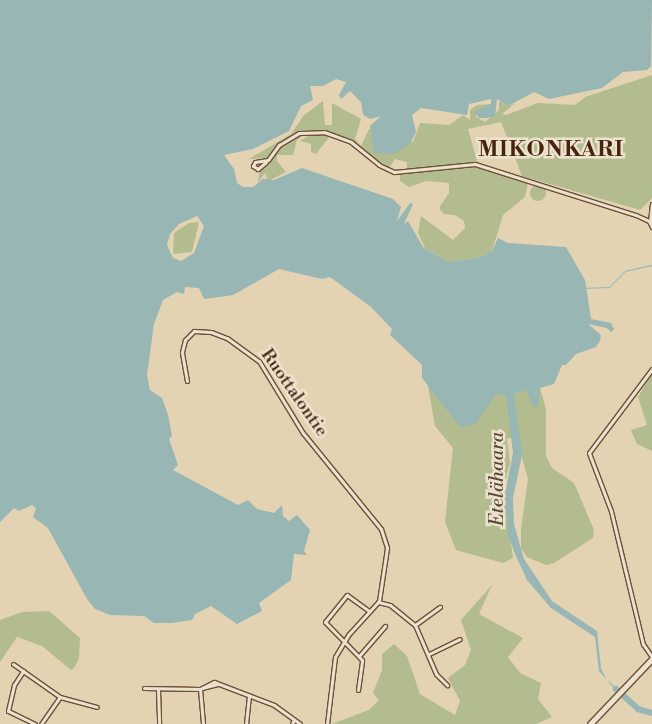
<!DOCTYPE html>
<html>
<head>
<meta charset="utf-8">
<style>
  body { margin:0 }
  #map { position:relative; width:652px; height:724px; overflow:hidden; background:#e3d3b3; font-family:"Libre Bodoni",serif }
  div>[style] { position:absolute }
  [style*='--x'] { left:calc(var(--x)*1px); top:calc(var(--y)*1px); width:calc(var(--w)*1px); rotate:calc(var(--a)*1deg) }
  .green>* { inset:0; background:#b2bc8e }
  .round { border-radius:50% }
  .water>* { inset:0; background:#97b6b4 }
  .stream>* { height:1px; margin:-0.5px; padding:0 0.5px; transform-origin:0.5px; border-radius:0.5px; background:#97b6b4 }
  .river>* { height:6px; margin:-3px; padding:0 3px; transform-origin:3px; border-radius:3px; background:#97b6b4 }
  .roads { filter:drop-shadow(1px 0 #6d5038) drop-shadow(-1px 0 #6d5038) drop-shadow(0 1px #6d5038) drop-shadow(0 -1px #6d5038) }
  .minor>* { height:3px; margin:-1.5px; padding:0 1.5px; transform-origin:1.5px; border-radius:1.5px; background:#ede2ce }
  .tertiary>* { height:4.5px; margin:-2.25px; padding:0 2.25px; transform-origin:2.25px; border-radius:2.25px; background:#ede2ce }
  span { translate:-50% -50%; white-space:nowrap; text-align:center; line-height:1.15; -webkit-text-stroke:5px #ede2ce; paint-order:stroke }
  .street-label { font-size:18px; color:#46250f }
  .water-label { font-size:19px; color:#5a4938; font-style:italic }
  .district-label { font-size:22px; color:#46250f; font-weight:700; letter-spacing:1px }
</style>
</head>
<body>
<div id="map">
  <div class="green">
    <i style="clip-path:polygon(652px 75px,652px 198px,640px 210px,522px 176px,501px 122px,468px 129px,478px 164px,407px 172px,407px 162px,395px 159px,389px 168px,344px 137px,308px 130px,298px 131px,280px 143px,268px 158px,249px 159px,291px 134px,304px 115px,323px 101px,325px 125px,332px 125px,332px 103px,361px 119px,355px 139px,361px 146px,369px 129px,413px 142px,420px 123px,449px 125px,463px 115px,470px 120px,470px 110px,477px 105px,491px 104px,475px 116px,485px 122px,499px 110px,499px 101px,508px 106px,515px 103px,502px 114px,506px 115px,538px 103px,575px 105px,585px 97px)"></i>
    <i style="clip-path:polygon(309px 132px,297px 140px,293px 155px,277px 155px,277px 161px,286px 172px,268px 181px,265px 173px,258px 183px,260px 169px,281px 146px)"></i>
    <i style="clip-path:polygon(313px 133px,330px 136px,316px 154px,311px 152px,311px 144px,300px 141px)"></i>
    <i style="clip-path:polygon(470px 165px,528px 183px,525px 197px,503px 215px,492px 251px,481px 257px,448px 262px,425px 248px,418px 233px,421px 216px,453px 240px,465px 228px,464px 221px,455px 215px,444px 214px,439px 208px,449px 193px,449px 183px,426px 181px,409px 187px,400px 181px,400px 174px)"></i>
    <i class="round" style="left:530px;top:185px;width:16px;height:16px"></i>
    <i style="clip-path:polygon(199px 222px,192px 252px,173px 254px,174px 233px,189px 223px)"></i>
    <i style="clip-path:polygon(652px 373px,652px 451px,637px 444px,631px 430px,647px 425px,638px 397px)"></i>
    <i style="clip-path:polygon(427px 380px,432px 387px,482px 397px,514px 387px,540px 388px,546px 409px,546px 456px,552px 468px,574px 483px,594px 530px,593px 538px,554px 563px,546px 565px,527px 557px,521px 548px,521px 529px,528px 479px,516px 436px,507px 439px,510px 462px,504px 488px,513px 558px,503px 563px,456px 550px,445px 522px,453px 448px,435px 426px)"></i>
    <i style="clip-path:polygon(492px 585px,479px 614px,523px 638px,508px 657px,520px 673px,541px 683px,538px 699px,552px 717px,536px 724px,332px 724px,369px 710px,379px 700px,373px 693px,382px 670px,382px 654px,394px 644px,407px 656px,420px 694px,455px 715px,460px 701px,448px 678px,465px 665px,471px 650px,461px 620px)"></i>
    <i style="clip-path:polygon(49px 611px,80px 638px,79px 659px,74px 668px,71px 670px,42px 646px,17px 637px,0 662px,0 620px,22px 612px)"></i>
  </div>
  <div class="water">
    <i style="clip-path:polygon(evenodd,0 0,652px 0,651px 66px,647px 70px,623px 72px,602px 88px,549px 99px,534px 92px,508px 106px,497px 99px,495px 116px,487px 118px,479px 118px,474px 112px,491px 104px,491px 99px,469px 104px,467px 115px,421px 108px,412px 115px,416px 132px,410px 144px,393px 154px,374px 153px,370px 126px,381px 116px,370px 119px,363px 115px,361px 102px,350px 91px,341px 99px,339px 95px,346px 82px,336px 79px,323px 86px,310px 86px,313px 100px,301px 106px,289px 131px,253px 149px,224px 155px,234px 169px,237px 183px,243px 187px,253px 187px,263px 179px,274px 180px,302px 168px,393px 199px,401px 207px,397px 221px,410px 203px,413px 204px,404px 224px,408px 221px,423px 247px,448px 262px,481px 257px,492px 251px,498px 238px,508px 243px,566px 247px,585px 280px,591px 319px,611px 323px,614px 329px,611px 332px,607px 328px,588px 324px,601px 335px,600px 341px,596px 347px,576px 354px,566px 365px,562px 365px,554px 384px,540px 388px,538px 406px,533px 407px,526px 390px,514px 394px,522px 455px,513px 498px,514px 524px,524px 559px,552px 601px,597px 631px,601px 668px,606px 679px,620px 691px,618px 693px,599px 671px,595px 637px,551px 608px,527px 580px,515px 554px,508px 534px,505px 494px,513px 453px,506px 396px,497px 393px,475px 424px,460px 427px,422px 378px,422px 365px,390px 335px,392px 329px,371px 307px,330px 277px,322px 279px,279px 269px,233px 295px,204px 299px,199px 288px,185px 287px,184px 294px,177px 292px,163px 300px,154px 324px,147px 375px,150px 390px,162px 398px,168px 415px,172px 436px,169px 439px,178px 465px,173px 470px,238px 505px,248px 500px,257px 509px,274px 513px,282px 505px,283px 516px,289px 521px,297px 515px,310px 530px,304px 551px,307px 555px,294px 554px,291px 580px,259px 603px,262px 611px,237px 624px,211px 606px,195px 614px,192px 620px,172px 623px,154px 623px,144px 616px,110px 615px,95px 609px,87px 599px,48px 528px,33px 517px,36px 508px,32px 505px,19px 511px,14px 508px,0 522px,0 0,197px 216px,204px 226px,194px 253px,181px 261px,173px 258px,167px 245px,170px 234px,179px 224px,197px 216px)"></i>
  </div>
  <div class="stream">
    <i style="--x:583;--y:288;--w:26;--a:-2"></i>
    <i style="--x:609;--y:287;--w:23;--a:-45"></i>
    <i style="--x:625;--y:271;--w:28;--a:-13"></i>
  </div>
  <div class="river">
    <i style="--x:616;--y:689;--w:30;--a:42"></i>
    <i style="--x:638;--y:709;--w:15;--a:16"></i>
  </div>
  <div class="roads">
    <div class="minor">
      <i style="--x:266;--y:162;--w:11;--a:139"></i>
      <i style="--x:258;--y:169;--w:6;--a:-149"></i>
      <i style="--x:253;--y:166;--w:4;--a:-63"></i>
      <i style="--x:255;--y:162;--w:13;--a:-9"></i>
      <i style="--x:268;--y:160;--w:19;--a:-54"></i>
      <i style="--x:279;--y:145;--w:23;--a:-31"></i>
      <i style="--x:299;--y:133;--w:25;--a:-2"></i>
      <i style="--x:324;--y:132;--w:29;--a:20"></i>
      <i style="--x:351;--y:142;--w:36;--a:39"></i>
      <i style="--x:379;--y:165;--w:17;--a:25"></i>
      <i style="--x:394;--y:172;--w:81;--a:-5.6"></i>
      <i style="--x:475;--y:164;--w:169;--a:17.6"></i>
      <i style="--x:636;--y:215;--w:14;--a:25"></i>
      <i style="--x:649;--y:221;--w:7;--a:63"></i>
      <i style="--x:650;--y:222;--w:18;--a:-84"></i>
      <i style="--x:652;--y:369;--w:105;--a:126.9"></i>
      <i style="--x:589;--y:453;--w:62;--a:69.2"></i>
      <i style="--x:611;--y:511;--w:137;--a:76.5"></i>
      <i style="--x:643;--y:644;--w:16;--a:55"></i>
      <i style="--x:187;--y:381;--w:29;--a:-100"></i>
      <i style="--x:182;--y:352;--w:12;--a:-76"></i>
      <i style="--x:185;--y:340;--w:13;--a:-45"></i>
      <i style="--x:194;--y:331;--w:17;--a:3"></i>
      <i style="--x:211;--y:332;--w:17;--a:21"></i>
      <i style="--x:227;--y:338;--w:39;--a:36"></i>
      <i style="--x:259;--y:361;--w:84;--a:58.6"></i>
      <i style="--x:303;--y:433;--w:124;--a:50.9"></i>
      <i style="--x:381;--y:529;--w:20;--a:72"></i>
      <i style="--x:387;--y:548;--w:54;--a:98.6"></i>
      <i style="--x:415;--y:625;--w:31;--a:-36"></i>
      <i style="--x:429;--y:654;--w:34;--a:-26"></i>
      <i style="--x:359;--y:656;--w:40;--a:-49"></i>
      <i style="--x:13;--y:664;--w:12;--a:35"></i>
      <i style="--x:144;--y:688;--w:56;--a:1"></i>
      <i style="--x:200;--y:689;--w:16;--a:-27"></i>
      <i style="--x:214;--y:682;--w:64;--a:21"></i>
      <i style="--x:274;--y:705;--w:32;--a:36"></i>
      <i style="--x:202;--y:688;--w:16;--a:-14"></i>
      <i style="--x:200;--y:689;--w:35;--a:85"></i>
      <i style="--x:158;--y:690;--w:34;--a:88"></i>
      <i style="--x:358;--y:690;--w:30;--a:-82"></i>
      <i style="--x:362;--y:660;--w:53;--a:-134.2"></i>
      <i style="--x:325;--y:622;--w:35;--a:-51"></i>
      <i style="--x:347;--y:595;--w:27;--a:36"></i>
      <i style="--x:35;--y:724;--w:30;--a:-154"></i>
      <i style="--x:8;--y:711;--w:27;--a:-77"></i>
      <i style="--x:14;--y:685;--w:17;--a:-57"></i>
      <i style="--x:23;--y:671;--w:45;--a:35.1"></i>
      <i style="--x:60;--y:697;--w:38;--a:15"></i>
      <i style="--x:41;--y:724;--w:33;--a:-55"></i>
      <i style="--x:246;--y:724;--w:29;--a:-84"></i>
      <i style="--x:292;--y:724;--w:5;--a:-68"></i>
      <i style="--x:327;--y:724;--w:67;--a:-83.2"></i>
      <i style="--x:335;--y:657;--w:27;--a:-59"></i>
      <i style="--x:349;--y:634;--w:43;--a:-47.8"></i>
      <i style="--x:378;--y:602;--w:12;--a:14"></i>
      <i style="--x:390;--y:605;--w:32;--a:39"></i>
      <i style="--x:415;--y:625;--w:53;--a:66.8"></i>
      <i style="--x:436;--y:674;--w:16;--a:45"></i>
    </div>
    <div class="tertiary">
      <i style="--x:590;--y:724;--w:90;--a:-46.4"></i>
    </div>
  </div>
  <div class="street-label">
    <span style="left:294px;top:393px;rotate:55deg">Ruottalontie</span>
  </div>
  <div class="water-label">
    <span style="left:498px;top:479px;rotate:-90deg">Etelähaara</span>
  </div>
  <div class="district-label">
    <span style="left:551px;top:150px">MIKONKARI</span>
  </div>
</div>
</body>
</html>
